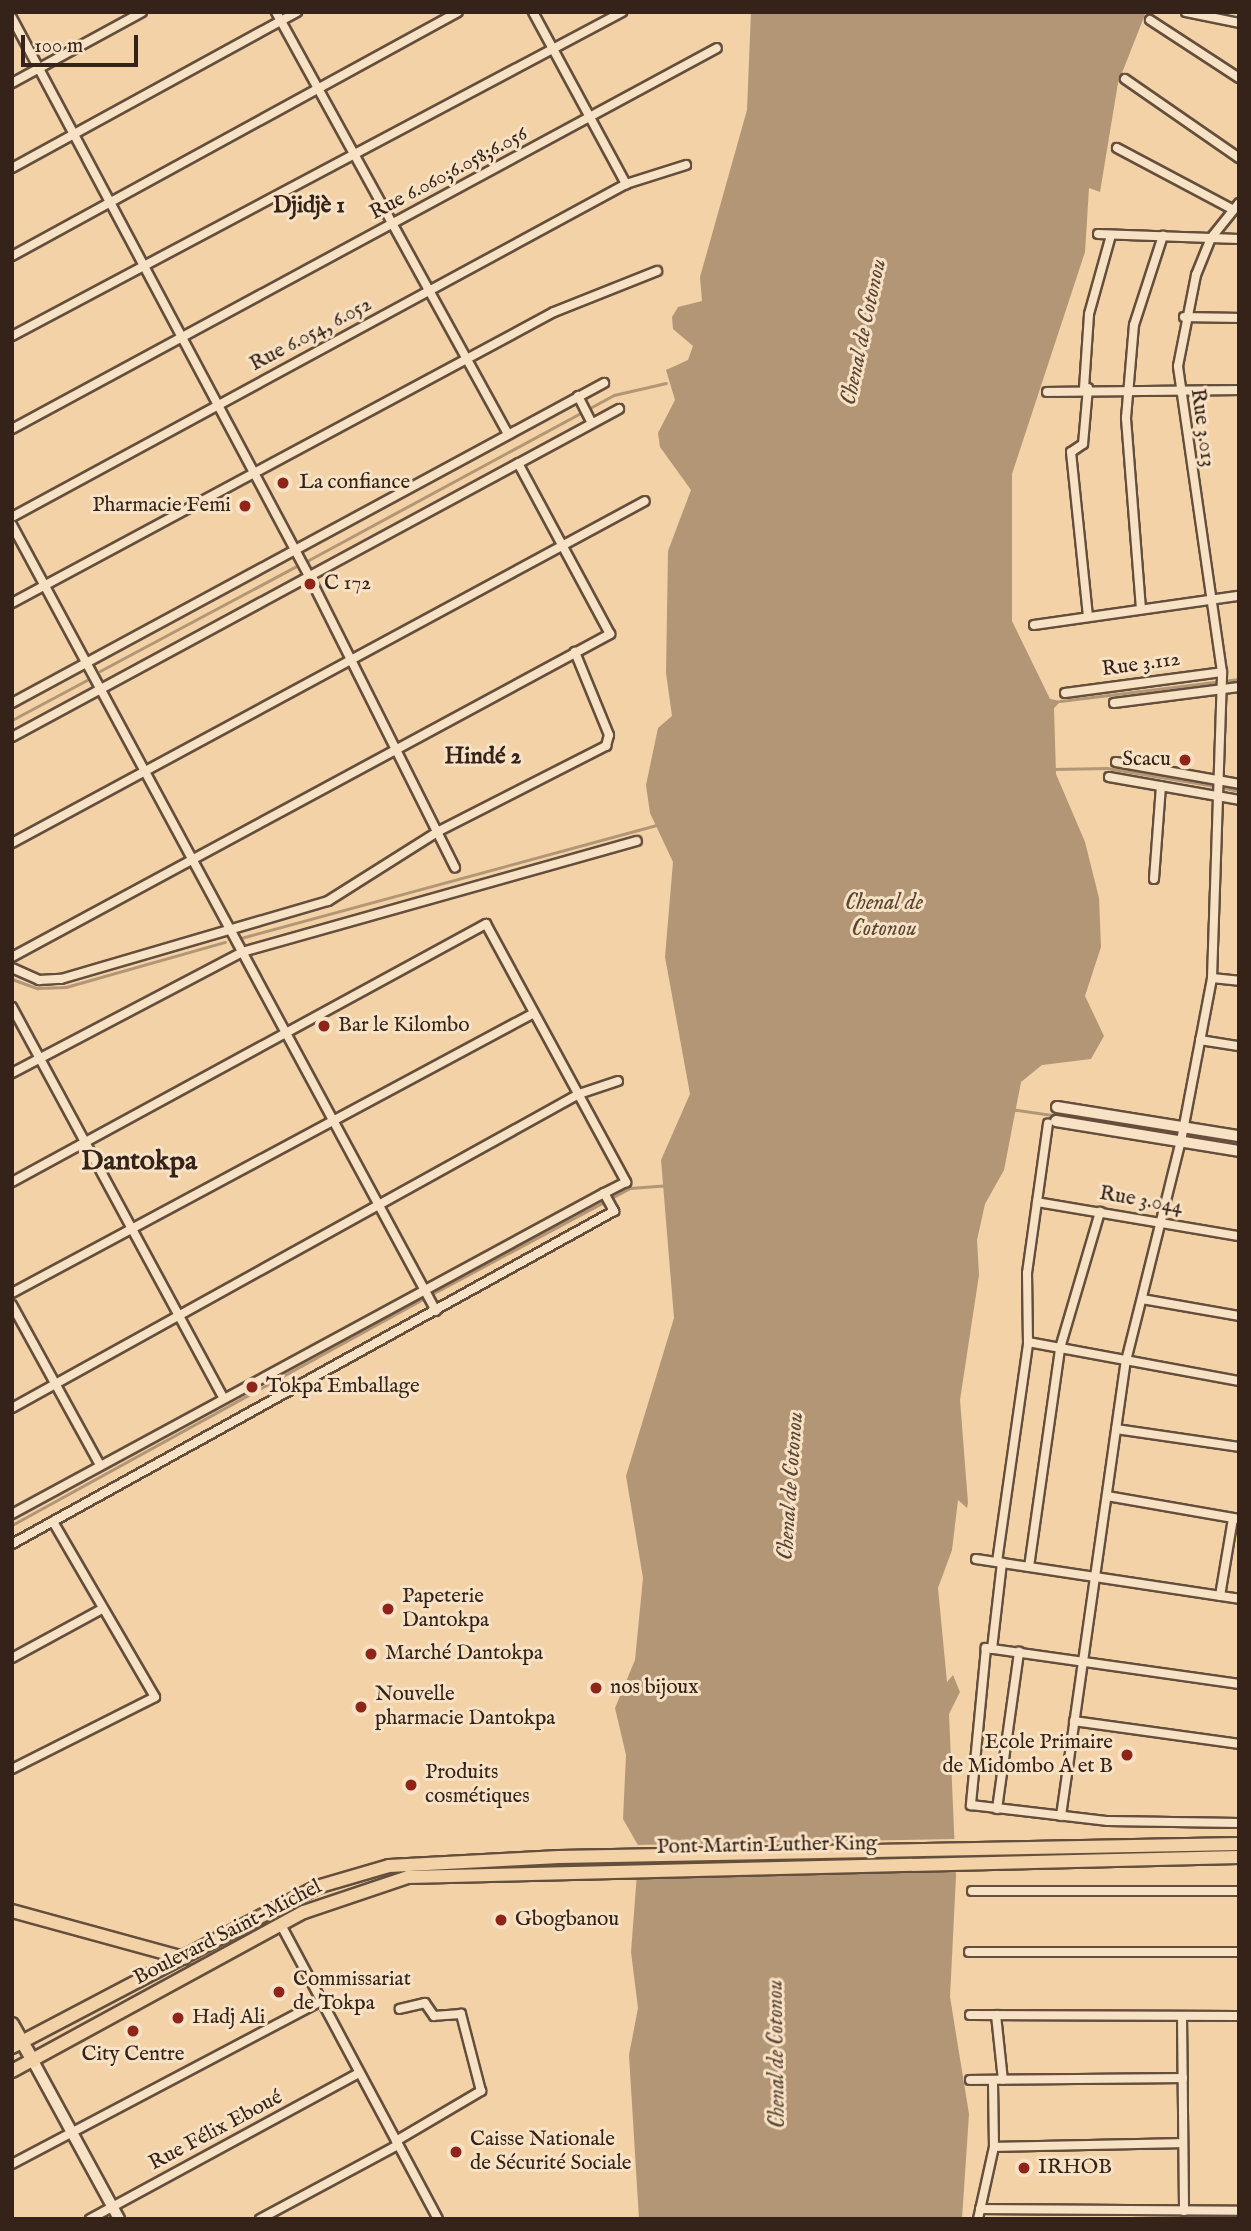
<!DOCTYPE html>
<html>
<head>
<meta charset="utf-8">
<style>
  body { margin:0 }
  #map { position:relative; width:1251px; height:2231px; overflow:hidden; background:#f2d2a6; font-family:"IM FELL English",serif }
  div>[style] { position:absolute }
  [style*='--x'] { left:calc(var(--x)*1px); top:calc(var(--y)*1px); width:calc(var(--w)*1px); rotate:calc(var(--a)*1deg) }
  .water>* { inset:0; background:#b29676 }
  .pier>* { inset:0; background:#f2d2a6 }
  .stream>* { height:2.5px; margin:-1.25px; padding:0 1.25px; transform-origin:1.25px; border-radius:1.25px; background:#b29676 }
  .roads { filter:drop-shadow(2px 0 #644e3c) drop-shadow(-2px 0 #644e3c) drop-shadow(0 2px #644e3c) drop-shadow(0 -2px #644e3c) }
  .street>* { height:8px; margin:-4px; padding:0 4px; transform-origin:4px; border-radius:4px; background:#f7e2c5 }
  .secondary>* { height:10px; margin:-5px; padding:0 5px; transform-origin:5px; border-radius:5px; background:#f7e2c5 }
  .primary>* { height:12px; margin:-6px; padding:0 6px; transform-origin:6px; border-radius:6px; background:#f2d2a6 }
  .dots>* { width:19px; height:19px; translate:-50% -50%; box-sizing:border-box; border:4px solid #f7e2c5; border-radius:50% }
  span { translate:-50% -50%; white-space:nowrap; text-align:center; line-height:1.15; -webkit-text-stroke:6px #f7e2c5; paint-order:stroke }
  .street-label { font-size:21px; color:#352218 }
  .poi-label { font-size:21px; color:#352218 }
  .left { translate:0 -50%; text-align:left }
  .right { translate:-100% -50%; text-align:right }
  .neighbourhood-label { font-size:23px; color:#352218; font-weight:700 }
  .water-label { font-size:23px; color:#5a4534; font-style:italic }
  .district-label { font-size:28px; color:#352218; font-weight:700 }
  .frame { position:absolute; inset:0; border:14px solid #352218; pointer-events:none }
  .scale { position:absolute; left:21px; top:35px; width:117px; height:32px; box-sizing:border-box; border:4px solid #352218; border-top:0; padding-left:9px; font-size:21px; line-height:24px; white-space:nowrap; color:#352218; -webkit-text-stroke:5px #f7e2c5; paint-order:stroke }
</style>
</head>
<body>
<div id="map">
  <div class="water">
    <i style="clip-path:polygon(751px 12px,1146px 12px,1118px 83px,1100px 192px,1089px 188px,1085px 252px,1012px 474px,1012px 621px,1050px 699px,1061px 701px,1054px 708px,1056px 774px,1085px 842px,1099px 898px,1101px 947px,1085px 996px,1104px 1036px,1091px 1059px,1042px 1065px,1021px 1082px,1004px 1170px,985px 1204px,977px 1240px,979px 1275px,960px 1400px,968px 1503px,967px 1508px,958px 1500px,952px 1550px,938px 1588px,947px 1682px,953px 1675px,960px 1692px,949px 1714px,956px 1876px,950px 1997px,969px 2114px,962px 2219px,639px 2219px,629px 2055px,638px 2008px,631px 1952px,639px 1847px,623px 1819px,626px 1755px,615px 1708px,635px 1660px,643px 1578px,626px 1476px,674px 1318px,661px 1160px,690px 1094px,665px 957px,673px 862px,650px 813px,646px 785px,658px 728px,672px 716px,666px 673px,668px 551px,691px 490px,660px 447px,658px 433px,675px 400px,666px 370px,688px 360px,693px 346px,673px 329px,672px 317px,678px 307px,702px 301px,700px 277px,747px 110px)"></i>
  </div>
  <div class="pier">
    <i style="clip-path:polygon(955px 1839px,958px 1867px,635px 1873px,634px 1845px)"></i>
  </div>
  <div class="stream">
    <i style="--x:307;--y:561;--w:349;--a:-28.4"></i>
    <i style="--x:614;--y:395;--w:53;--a:-13"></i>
    <i style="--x:100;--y:671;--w:221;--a:-28.1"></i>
    <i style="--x:1060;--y:701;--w:180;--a:-7"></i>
    <i style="--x:12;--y:720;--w:85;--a:-28.1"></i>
    <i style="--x:1053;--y:769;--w:54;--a:-1.1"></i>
    <i style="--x:1107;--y:768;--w:109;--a:9.5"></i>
    <i style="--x:1225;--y:788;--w:14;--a:12"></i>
    <i style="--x:241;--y:938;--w:434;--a:-15.2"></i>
    <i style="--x:12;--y:979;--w:27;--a:20"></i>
    <i style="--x:37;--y:988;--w:29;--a:-2"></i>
    <i style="--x:66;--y:987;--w:165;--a:-15.8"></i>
    <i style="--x:1010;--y:1109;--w:168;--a:8.2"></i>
    <i style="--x:1188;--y:1136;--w:51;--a:7.8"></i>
    <i style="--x:434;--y:1293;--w:222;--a:-28.2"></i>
    <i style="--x:630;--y:1188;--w:40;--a:-4.3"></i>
    <i style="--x:12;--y:1525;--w:469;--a:-28.8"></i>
  </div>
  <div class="roads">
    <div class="street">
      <i style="--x:276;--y:12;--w:482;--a:61.2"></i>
      <i style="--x:533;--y:12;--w:196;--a:61.6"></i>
      <i style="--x:1186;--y:12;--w:54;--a:11.7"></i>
      <i style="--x:12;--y:18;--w:632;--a:61.98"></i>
      <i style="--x:309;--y:576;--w:326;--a:63.4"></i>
      <i style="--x:1150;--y:20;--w:106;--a:33.1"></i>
      <i style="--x:1125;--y:79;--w:139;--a:34.7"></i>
      <i style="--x:12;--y:83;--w:148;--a:-28.6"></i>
      <i style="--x:1117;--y:148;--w:128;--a:28"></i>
      <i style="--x:12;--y:168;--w:325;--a:-28.7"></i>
      <i style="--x:1098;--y:234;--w:141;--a:2"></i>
      <i style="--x:12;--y:256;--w:508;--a:-28.68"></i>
      <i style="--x:1184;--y:317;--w:55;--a:1"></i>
      <i style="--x:12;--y:336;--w:691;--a:-27.97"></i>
      <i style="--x:1084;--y:388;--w:74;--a:-86.1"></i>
      <i style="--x:1089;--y:314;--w:82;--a:-74.4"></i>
      <i style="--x:1088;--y:388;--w:56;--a:95.1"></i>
      <i style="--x:1083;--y:444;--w:14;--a:146"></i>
      <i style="--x:1071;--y:452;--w:166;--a:84.1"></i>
      <i style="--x:1047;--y:392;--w:192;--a:-0.6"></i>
      <i style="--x:578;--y:396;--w:30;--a:63"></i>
      <i style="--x:12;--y:429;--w:801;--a:-28.39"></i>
      <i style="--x:12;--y:517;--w:698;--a:-28.47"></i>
      <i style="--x:626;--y:184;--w:63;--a:-17.6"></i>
      <i style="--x:12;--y:525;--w:893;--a:61.66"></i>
      <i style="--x:12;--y:603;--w:615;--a:-28.23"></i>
      <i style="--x:554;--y:312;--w:111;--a:-21.7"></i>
      <i style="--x:1141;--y:609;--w:192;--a:-94.5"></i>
      <i style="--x:1126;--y:418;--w:93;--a:-85.1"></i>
      <i style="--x:1134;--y:325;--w:94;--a:-72"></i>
      <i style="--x:1034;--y:625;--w:207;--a:-8.1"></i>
      <i style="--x:1065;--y:693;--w:158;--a:-7.6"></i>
      <i style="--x:12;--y:703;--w:673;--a:-28.39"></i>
      <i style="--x:1114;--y:703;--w:126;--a:-7.3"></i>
      <i style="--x:12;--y:737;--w:690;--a:-28.39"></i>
      <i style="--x:1116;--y:762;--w:125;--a:10.1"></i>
      <i style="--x:1109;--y:777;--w:132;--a:10"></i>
      <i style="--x:12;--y:843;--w:719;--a:-28.38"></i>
      <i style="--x:1154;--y:879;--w:93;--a:-85.7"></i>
      <i style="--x:12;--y:957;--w:680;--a:-28.37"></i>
      <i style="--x:610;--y:634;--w:194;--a:-118.3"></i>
      <i style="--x:12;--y:968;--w:30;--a:24"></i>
      <i style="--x:39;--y:980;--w:22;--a:-3"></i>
      <i style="--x:61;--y:979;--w:278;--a:-16.3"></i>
      <i style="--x:328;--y:901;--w:129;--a:-32.3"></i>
      <i style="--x:437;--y:832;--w:190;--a:-27"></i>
      <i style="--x:606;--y:746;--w:11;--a:-75"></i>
      <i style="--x:609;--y:735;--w:90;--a:-112.3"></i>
      <i style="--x:1212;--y:978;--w:27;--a:6"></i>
      <i style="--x:12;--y:1007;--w:443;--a:61.6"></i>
      <i style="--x:1200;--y:1040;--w:39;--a:9"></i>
      <i style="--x:12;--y:1073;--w:260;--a:-27.7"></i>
      <i style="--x:242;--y:952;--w:410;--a:-15.7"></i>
      <i style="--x:12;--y:1182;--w:540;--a:-28.56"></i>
      <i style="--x:486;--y:924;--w:294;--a:61.5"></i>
      <i style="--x:626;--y:1182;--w:25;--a:153"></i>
      <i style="--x:1037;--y:1202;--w:205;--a:9.6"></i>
      <i style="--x:12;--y:1293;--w:592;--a:-28.21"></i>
      <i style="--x:1142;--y:1299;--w:98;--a:9.9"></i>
      <i style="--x:12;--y:1305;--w:183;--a:61.2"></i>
      <i style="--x:1028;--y:1342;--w:215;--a:10.5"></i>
      <i style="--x:12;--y:1408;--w:648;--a:-28.98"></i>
      <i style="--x:579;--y:1094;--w:41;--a:-18.4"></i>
      <i style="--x:1116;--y:1429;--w:124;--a:8.3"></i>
      <i style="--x:1107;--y:1496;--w:134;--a:9.9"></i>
      <i style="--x:12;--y:1514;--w:673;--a:-28.47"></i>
      <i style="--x:604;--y:1193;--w:21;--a:61"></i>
      <i style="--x:614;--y:1211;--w:688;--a:151.05"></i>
      <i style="--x:976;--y:1559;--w:266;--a:8.6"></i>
      <i style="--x:997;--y:1562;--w:220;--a:-81.9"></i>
      <i style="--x:1028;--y:1344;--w:71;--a:-90.8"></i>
      <i style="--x:1027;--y:1273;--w:151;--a:-82"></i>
      <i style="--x:1029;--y:1567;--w:221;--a:-81.9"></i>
      <i style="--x:1060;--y:1348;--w:142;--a:-73.6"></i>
      <i style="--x:1220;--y:1596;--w:79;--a:-80.5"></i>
      <i style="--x:992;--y:1649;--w:87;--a:-83.4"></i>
      <i style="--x:12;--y:1658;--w:102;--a:-28.6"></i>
      <i style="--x:1239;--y:1684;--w:256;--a:-171.9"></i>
      <i style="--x:986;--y:1648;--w:158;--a:95.5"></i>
      <i style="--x:971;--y:1805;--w:138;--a:6.7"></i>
      <i style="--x:1108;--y:1821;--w:131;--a:0.9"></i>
      <i style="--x:1074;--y:1721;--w:167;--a:7.9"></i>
      <i style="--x:12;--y:1769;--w:160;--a:-26.7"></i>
      <i style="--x:155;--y:1697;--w:203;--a:-120.2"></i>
      <i style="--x:997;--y:1809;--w:159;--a:-82"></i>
      <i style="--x:1061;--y:1816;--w:460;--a:-81.9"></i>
      <i style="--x:1126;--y:1361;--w:227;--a:-76"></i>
      <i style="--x:1181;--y:1141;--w:166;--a:-79.2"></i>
      <i style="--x:1212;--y:978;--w:306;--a:-88.1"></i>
      <i style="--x:1222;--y:672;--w:309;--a:-98.2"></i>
      <i style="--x:1178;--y:366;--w:93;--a:-78.8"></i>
      <i style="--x:1196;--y:275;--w:40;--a:-68"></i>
      <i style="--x:1211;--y:238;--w:45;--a:-51.3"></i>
      <i style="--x:972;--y:1891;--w:267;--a:0"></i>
      <i style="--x:281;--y:1925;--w:333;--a:61.9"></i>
      <i style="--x:969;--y:1952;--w:270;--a:0"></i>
      <i style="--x:970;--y:2015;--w:269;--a:0.2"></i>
      <i style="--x:996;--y:2015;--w:65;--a:83.9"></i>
      <i style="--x:1182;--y:2016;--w:195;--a:89.4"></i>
      <i style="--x:970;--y:2080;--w:213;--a:-0.5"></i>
      <i style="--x:396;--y:2141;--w:99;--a:-30.5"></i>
      <i style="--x:481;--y:2091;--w:80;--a:-104.6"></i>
      <i style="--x:461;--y:2014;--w:27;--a:176"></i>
      <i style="--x:434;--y:2016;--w:16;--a:-125"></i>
      <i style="--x:425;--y:2003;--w:26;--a:167"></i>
      <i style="--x:994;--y:2147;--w:189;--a:-1.2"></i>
      <i style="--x:12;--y:2164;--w:349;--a:-27.8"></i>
      <i style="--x:980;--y:2209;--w:259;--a:0.4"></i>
      <i style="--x:90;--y:2219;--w:306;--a:-28.5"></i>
      <i style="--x:260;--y:2219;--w:157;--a:-28.2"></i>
      <i style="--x:978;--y:2219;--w:74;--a:-77.5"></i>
      <i style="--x:994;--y:2147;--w:67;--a:-90.9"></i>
    </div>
    <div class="secondary">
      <i style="--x:1057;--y:1107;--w:184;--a:9.1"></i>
      <i style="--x:1056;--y:1121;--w:185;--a:9.3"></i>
      <i style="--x:33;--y:2061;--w:180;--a:61.4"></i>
    </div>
    <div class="primary">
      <i style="--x:12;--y:1911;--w:178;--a:15.3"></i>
      <i style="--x:12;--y:2024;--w:43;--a:60.4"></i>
      <i style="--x:12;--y:2047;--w:344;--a:-27.7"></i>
      <i style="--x:317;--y:1887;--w:75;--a:-16.3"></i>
      <i style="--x:389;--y:1866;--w:170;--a:-3"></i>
      <i style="--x:559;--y:1857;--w:680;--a:-1.1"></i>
      <i style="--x:12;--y:2071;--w:332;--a:-28.6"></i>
      <i style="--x:304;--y:1912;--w:110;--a:-18.6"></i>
      <i style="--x:408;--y:1877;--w:831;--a:-1.38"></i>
    </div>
  </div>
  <div class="dots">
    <i style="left:283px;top:483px;background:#8f2418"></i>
    <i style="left:245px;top:506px;background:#8f2418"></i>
    <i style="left:310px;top:584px;background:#8f2418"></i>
    <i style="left:1185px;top:760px;background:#8f2418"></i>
    <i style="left:324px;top:1026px;background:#8f2418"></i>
    <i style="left:252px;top:1387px;background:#8f2418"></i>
    <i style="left:388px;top:1609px;background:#8f2418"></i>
    <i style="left:371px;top:1654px;background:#8f2418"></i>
    <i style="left:596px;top:1688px;background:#8f2418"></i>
    <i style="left:361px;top:1707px;background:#8f2418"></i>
    <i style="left:1127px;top:1755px;background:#8f2418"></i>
    <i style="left:411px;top:1785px;background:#8f2418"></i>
    <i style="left:501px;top:1920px;background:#8f2418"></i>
    <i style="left:279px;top:1992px;background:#8f2418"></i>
    <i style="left:178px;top:2018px;background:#8f2418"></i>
    <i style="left:133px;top:2031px;background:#8f2418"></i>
    <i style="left:456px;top:2152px;background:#8f2418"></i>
    <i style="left:1024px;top:2168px;background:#8f2418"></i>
  </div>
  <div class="street-label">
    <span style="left:449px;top:174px;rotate:-28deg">Rue 6.060;6.058;6.056</span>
    <span style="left:311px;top:335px;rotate:-28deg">Rue 6.054, 6.052</span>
    <span style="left:1202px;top:428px;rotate:82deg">Rue 3.013</span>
    <span style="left:1141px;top:665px;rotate:-8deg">Rue 3.112</span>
    <span style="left:1141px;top:1201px;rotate:10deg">Rue 3.044</span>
    <span style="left:767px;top:1846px;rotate:-1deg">Pont Martin Luther King</span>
    <span style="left:228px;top:1933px;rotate:-27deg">Boulevard Saint-Michel</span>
    <span style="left:216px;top:2131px;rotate:-28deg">Rue Félix Eboué</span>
  </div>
  <div class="poi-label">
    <span class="left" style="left:299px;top:483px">La confiance</span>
    <span class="right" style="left:231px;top:506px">Pharmacie Femi</span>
    <span class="left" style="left:324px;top:584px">C 172</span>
    <span class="right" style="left:1171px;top:760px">Scacu</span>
    <span class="left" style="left:338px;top:1026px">Bar le Kilombo</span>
    <span class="left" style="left:266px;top:1387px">Tokpa Emballage</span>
    <span class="left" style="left:402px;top:1609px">Papeterie<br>Dantokpa</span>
    <span class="left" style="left:385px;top:1654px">Marché Dantokpa</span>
    <span class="left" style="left:610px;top:1688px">nos bijoux</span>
    <span class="left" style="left:375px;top:1707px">Nouvelle<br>pharmacie Dantokpa</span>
    <span class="right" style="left:1113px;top:1755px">Ecole Primaire<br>de Midombo A et B</span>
    <span class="left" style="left:425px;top:1785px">Produits<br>cosmétiques</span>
    <span class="left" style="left:515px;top:1920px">Gbogbanou</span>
    <span class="left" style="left:293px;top:1992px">Commissariat<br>de Tokpa</span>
    <span class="left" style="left:192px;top:2018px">Hadj Ali</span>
    <span style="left:133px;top:2055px">City Centre</span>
    <span class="left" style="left:470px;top:2152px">Caisse Nationale<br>de Sécurité Sociale</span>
    <span class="left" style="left:1038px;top:2168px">IRHOB</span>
  </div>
  <div class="neighbourhood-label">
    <span style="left:309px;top:206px">Djidjè 1</span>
    <span style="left:483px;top:757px">Hindé 2</span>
  </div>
  <div class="water-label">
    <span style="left:864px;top:332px;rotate:-78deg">Chenal de Cotonou</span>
    <span style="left:884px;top:916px">Chenal de<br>Cotonou</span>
    <span style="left:791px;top:1486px;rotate:-86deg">Chenal de Cotonou</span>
    <span style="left:777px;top:2054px;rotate:-91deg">Chenal de Cotonou</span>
  </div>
  <div class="district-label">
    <span style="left:139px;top:1162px">Dantokpa</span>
  </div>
  <div class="frame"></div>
  <div class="scale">100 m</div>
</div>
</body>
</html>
